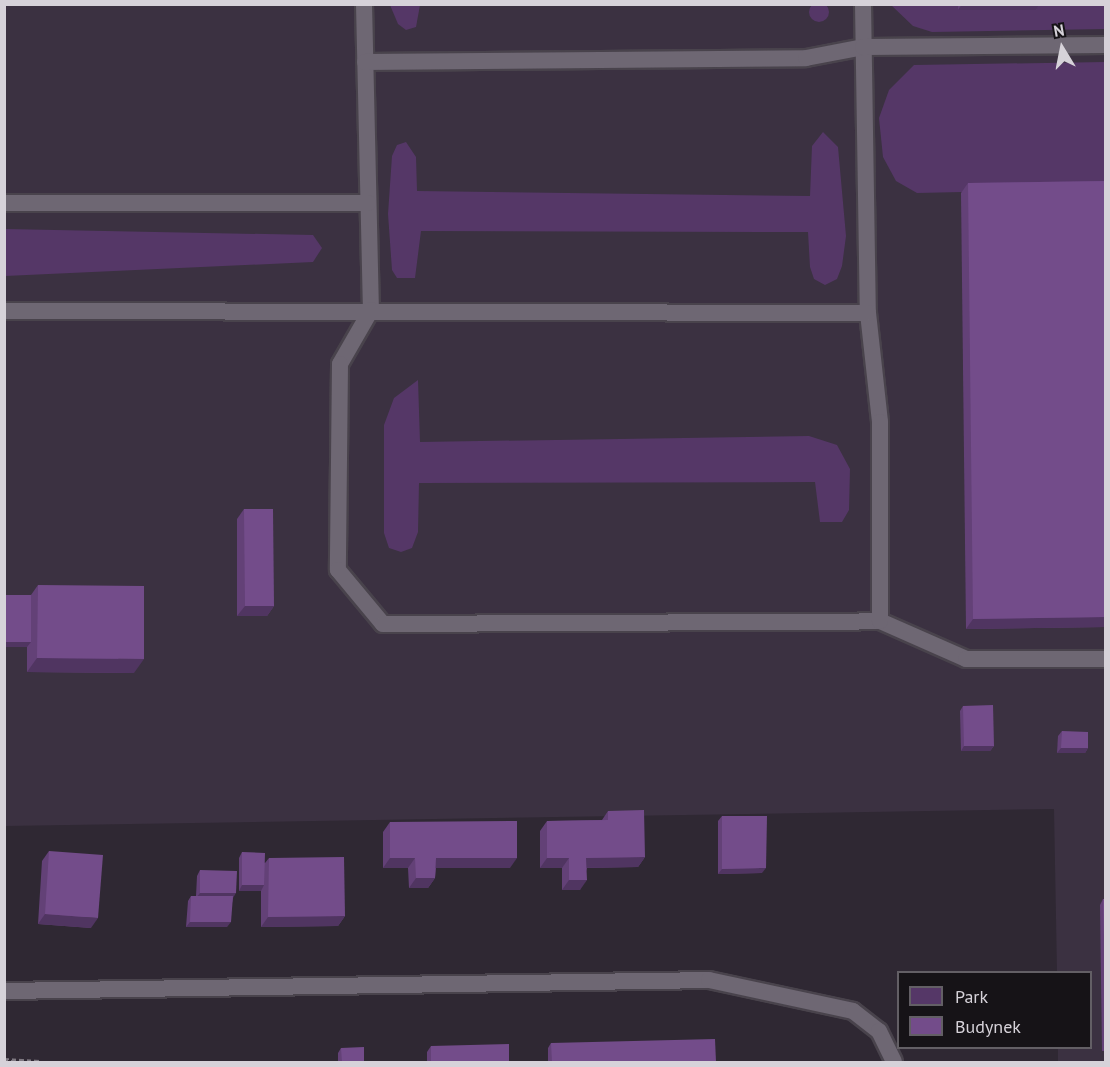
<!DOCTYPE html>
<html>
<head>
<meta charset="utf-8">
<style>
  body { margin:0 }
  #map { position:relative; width:1110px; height:1067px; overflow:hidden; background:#2f2833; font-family:"PT Sans",sans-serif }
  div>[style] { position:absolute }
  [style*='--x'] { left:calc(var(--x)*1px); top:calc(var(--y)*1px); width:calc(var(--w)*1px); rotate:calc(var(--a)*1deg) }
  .built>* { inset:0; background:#3b3141 }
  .green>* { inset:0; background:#553767 }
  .round { border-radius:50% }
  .path>* { height:4px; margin-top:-2px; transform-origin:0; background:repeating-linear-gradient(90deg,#7f7982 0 4.5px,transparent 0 7.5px) }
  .roads { filter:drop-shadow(2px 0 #49434c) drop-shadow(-2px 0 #49434c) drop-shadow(0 2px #49434c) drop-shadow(0 -2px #49434c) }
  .lane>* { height:16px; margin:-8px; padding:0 8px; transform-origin:8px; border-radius:8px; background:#6e6773 }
  .wall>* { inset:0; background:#634177 }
  .shaded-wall>* { inset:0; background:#503561 }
  .building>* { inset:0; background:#734c8a }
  span { translate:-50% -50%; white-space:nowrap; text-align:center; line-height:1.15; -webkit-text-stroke:4.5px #161317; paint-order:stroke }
  .frame { position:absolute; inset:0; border:6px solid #d6d2d9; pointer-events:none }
  .legend { position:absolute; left:897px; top:971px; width:195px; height:78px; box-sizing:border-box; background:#161317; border:2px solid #635f65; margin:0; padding:8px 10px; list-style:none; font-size:18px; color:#d6d2d9 }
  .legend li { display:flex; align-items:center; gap:12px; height:30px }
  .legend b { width:30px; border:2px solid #635f65 }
  .north { position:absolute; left:1032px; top:18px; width:60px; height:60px; -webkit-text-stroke:4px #161317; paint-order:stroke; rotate:350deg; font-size:16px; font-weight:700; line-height:24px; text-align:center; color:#d6d2d9 }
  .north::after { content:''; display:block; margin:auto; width:21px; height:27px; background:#d6d2d9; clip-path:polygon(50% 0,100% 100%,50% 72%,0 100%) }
</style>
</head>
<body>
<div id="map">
  <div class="built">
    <i style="clip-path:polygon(4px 5px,1105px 5px,1105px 1062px,1058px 1062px,1058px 1048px,1090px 1048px,1090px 972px,1057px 972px,1054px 809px,5px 826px)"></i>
  </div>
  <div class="green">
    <i class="round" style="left:809px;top:2px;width:20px;height:20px"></i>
    <i style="clip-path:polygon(390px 5px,420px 5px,416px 27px,406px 30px,398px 24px)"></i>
    <i style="clip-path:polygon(891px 5px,1105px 5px,1105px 29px,932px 32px,913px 26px)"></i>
    <i style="clip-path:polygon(1105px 62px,1105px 189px,917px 193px,896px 181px,883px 157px,879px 118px,889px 90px,914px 65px)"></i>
    <i style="clip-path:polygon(823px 132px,838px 147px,846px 236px,842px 266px,837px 279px,825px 285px,814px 279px,810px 267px,808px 232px,421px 231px,415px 278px,397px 278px,392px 270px,388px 214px,392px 156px,397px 145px,406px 142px,416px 157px,417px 191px,810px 196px,812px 146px)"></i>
    <i style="clip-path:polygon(5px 229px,313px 235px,322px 248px,313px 262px,5px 276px)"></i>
    <i style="clip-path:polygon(418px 380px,420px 442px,809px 436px,837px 445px,850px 469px,849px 510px,842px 522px,820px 522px,815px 482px,419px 483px,418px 532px,412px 548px,401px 552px,389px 548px,384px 533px,384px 425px,394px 398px)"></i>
  </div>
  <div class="path">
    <i style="--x:4;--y:1060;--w:36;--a:3"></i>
  </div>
  <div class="roads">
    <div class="lane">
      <i style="--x:364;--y:4;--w:306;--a:88.7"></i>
      <i style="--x:371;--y:310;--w:62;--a:119.9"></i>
      <i style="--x:340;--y:364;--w:206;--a:90.6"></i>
      <i style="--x:338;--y:570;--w:70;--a:50.2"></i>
      <i style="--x:383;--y:624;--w:497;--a:-0.3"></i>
      <i style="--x:880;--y:621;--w:94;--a:23.8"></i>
      <i style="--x:966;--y:659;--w:140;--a:0"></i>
      <i style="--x:863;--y:4;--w:309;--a:89.1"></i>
      <i style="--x:868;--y:313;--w:110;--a:83.7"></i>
      <i style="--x:880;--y:422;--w:199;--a:90"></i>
      <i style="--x:365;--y:62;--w:441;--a:-0.5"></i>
      <i style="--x:806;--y:58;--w:58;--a:-10.9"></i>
      <i style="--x:863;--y:47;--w:243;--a:-0.5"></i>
      <i style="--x:4;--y:203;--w:364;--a:0"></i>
      <i style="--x:4;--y:311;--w:864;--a:0.13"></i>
      <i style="--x:4;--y:991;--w:705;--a:-0.89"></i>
      <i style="--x:709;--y:980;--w:147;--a:12.1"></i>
      <i style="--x:853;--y:1011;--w:33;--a:38"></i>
      <i style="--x:879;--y:1031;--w:34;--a:64"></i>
    </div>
  </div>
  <div class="wall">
    <i style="clip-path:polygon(958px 4px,1040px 4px,1036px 10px,958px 10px)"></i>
    <i style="clip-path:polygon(1106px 181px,1106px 627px,966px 629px,961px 193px,968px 183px)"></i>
    <i style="clip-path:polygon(244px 509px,274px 606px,267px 616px,237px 616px,237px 519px)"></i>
    <i style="clip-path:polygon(38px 585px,134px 673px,27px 672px,27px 647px,4px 647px,31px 595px)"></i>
    <i style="clip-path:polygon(963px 706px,994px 746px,990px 751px,961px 751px,960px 711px)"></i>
    <i style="clip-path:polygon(1062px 731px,1088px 748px,1085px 753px,1057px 753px,1058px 736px)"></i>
    <i style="clip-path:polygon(608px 811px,645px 857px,638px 867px,587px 868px,580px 890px,562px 890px,562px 868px,540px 868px,540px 831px,547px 821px,602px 820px)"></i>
    <i style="clip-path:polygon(722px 816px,762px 873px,718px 874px,718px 821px)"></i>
    <i style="clip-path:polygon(390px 822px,510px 868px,436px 868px,435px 878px,428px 888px,409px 888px,408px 868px,383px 868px,383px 832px)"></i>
    <i style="clip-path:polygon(49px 851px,91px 928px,38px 924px,42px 861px)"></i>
    <i style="clip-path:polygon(242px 852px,265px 863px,269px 858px,345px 916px,338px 926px,261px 927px,261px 889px,261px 891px,239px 891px,239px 858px)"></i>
    <i style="clip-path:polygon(200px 870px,233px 898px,227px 927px,186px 927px,188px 901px,191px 896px,196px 896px,197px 876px)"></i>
    <i style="clip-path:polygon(1103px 899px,1106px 899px,1106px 1051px,1102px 1051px,1100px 905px)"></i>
    <i style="clip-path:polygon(551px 1043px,716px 1062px,548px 1062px,548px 1048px)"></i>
    <i style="clip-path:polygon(431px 1046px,509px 1062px,427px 1062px,427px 1052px)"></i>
    <i style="clip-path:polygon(341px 1048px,364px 1062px,338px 1062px,338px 1053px)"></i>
  </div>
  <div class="shaded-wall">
    <i style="clip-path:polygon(962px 4px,1040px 4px,1036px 10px,958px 10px)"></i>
    <i style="clip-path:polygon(245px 606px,274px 606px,267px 616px,237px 616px)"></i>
    <i style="clip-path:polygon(1106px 617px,1106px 627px,966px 629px,973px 619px)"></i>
    <i style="clip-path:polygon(4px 642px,31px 642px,27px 647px,4px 647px)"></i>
    <i style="clip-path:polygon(37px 658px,144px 659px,134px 673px,27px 672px)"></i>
    <i style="clip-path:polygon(964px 746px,994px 746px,990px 751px,961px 751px)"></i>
    <i style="clip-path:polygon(1061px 748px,1088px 748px,1085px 753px,1057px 753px)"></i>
    <i style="clip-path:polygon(645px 857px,638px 867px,579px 868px,586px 858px)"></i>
    <i style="clip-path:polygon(390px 858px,415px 858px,408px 868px,383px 868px)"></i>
    <i style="clip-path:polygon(436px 858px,517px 858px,510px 868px,429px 868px)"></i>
    <i style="clip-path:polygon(547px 858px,569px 858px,562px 868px,540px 868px)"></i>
    <i style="clip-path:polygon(766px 868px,762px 873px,718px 874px,722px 869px)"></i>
    <i style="clip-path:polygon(416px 878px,435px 878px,428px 888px,409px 888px)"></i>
    <i style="clip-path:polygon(569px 880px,587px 880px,580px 890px,562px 890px)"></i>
    <i style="clip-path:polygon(242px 885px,264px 885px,261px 891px,239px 891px)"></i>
    <i style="clip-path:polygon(200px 893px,236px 893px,233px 898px,196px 898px)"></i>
    <i style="clip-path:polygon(45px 914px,98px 918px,91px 928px,38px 924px)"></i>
    <i style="clip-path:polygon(345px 916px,338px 926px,261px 927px,268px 917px)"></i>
    <i style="clip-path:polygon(190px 922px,231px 922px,227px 927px,186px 927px)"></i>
  </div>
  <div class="building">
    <i style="clip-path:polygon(1106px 181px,1106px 617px,973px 619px,968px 183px)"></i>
    <i style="clip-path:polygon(244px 509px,273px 509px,274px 606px,245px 606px)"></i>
    <i style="clip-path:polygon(38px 585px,144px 586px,144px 659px,37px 658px)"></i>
    <i style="clip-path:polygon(4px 595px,31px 595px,31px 642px,4px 642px)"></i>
    <i style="clip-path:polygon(993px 705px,994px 746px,964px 746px,963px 706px)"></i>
    <i style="clip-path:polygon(1062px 731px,1088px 732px,1088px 748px,1061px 748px)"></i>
    <i style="clip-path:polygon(644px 810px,645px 857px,586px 858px,587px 880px,569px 880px,569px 858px,547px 858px,547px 821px,608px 820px,608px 811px)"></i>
    <i style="clip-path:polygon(722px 816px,767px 816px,766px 868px,722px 869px)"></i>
    <i style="clip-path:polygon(517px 821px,517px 858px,436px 858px,435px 878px,416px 878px,415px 858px,390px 858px,390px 822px)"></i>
    <i style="clip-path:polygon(49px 851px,103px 855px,98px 918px,45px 914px)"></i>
    <i style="clip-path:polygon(242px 852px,265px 853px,264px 885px,242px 885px)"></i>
    <i style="clip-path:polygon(344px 857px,345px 916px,268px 917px,269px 858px)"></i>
    <i style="clip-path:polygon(200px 870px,237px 871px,236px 893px,200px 893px)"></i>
    <i style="clip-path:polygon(191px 896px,233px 896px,231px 922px,190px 922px)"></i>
    <i style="clip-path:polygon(1103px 899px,1106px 899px,1106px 1023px)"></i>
    <i style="clip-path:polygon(715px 1039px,716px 1062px,552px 1062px,551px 1043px)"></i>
    <i style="clip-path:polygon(509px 1044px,509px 1062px,431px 1062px,431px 1046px)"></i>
    <i style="clip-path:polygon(364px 1047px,364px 1062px,342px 1062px,341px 1048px)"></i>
  </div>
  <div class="frame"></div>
  <ul class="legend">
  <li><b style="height:16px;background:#553767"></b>Park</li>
  <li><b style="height:16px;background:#734c8a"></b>Budynek</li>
  </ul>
  <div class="north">N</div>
</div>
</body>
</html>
